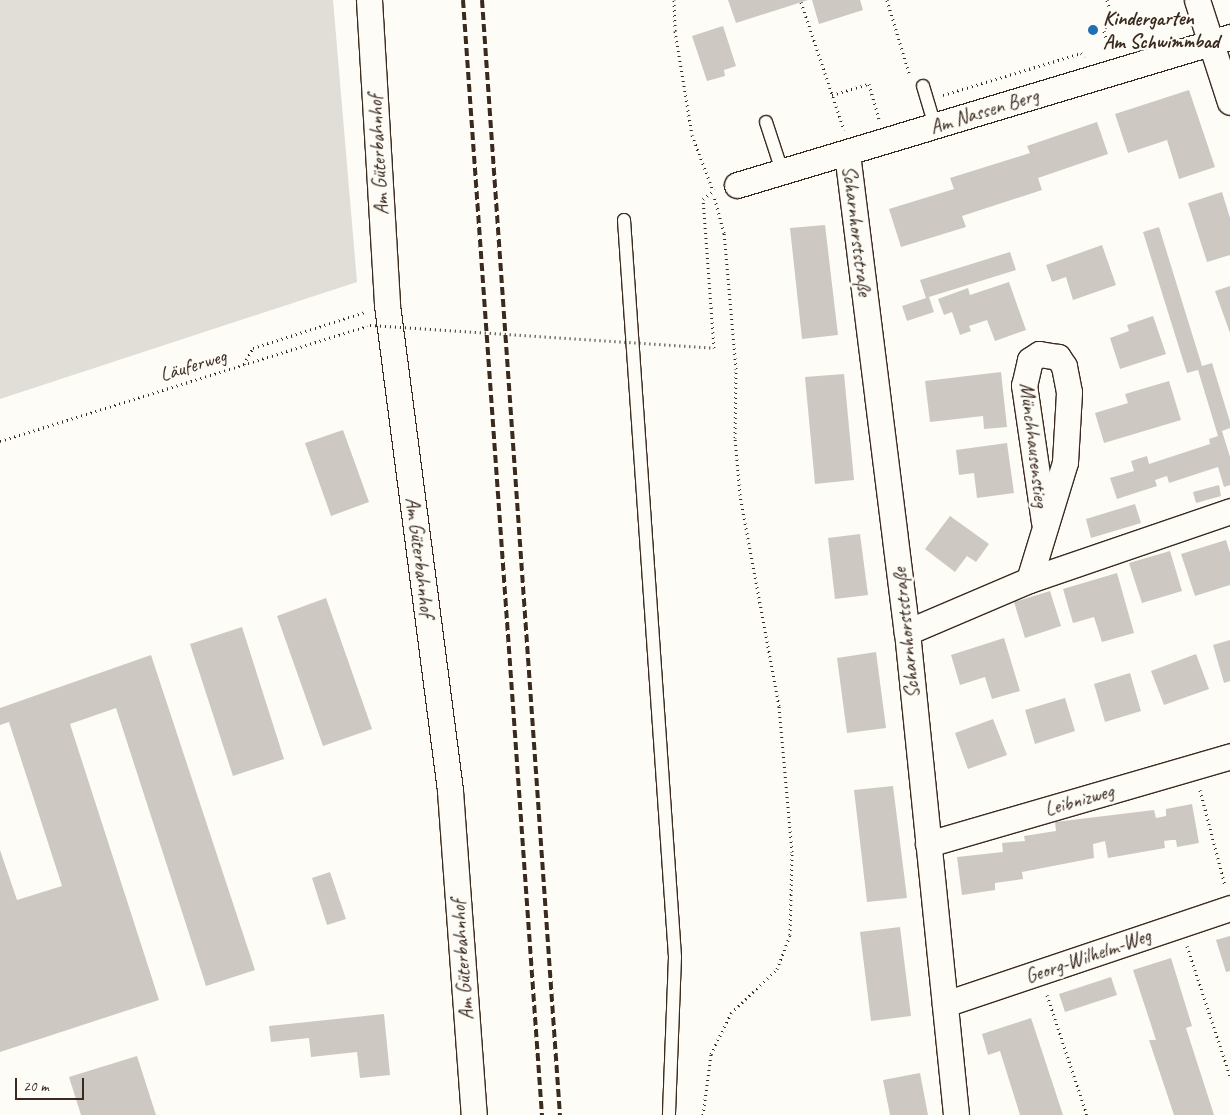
<!DOCTYPE html>
<html>
<head>
<meta charset="utf-8">
<style>
  body { margin:0 }
  #map { position:relative; width:1230px; height:1115px; overflow:hidden; background:#fdfcf7; font-family:Caveat,sans-serif }
  div>[style] { position:absolute }
  [style*='--x'] { left:calc(var(--x)*1px); top:calc(var(--y)*1px); width:calc(var(--w)*1px); rotate:calc(var(--a)*1deg) }
  .green>* { inset:0; background:#e1ded7 }
  .building>* { inset:0; background:#cdc8c2 }
  .path>* { height:3px; margin-top:-1.5px; transform-origin:0; background:repeating-linear-gradient(90deg,#3b2a1e 0 1px,transparent 0 5px) }
  .roads { filter:drop-shadow(1px 0 #3b2a1e) drop-shadow(-1px 0 #3b2a1e) drop-shadow(0 1px #3b2a1e) drop-shadow(0 -1px #3b2a1e) }
  .lane>* { height:12px; margin:-6px; padding:0 6px; transform-origin:6px; border-radius:6px; background:#fdfcf7 }
  .street>* { height:25px; margin:-12.5px; padding:0 12.5px; transform-origin:12.5px; border-radius:12.5px; background:#fdfcf7 }
  .rail>* { height:4px; margin-top:-2px; transform-origin:0; background:repeating-linear-gradient(90deg,#3b2a1e 0 8px,transparent 0 12px) }
  .path-bridge>* { height:3px; margin-top:-1.5px; transform-origin:0; background:repeating-linear-gradient(90deg,#3b2a1e 0 1px,transparent 0 5px) }
  .dots>* { width:14px; height:14px; translate:-50% -50%; box-sizing:border-box; border:2px solid #fdfcf7; border-radius:50% }
  span { translate:-50% -50%; white-space:nowrap; text-align:center; line-height:1.15; -webkit-text-stroke:5px #fdfcf7; paint-order:stroke }
  .poi-label { font-size:20px; color:#3b2a1e; font-weight:700 }
  .left { translate:0 -50%; text-align:left }
  .street-label { font-size:20px; color:#3b2a1e }
  .scale { position:absolute; left:15px; top:1078px; width:69px; height:22px; box-sizing:border-box; border:2px solid #3b2a1e; border-top:0; padding-left:6px; font-size:15px; line-height:18px; white-space:nowrap; color:#3b2a1e; -webkit-text-stroke:4px #fdfcf7; paint-order:stroke }
</style>
</head>
<body>
<div id="map">
  <div class="green">
    <i style="clip-path:polygon(0 0,333px 0,357px 282px,0 399px)"></i>
  </div>
  <div class="building">
    <i style="clip-path:polygon(728px 0,808px 0,736px 23px)"></i>
    <i style="clip-path:polygon(812px 0,860px 0,863px 10px,819px 24px)"></i>
    <i style="clip-path:polygon(723px 26px,736px 66px,724px 70px,725px 76px,707px 81px,692px 36px)"></i>
    <i style="clip-path:polygon(1189px 90px,1215px 167px,1179px 179px,1167px 140px,1128px 153px,1115px 114px)"></i>
    <i style="clip-path:polygon(1097px 122px,1108px 154px,1038px 178px,1042px 190px,962px 216px,966px 227px,901px 247px,889px 209px,954px 189px,950px 178px,1030px 153px,1027px 146px)"></i>
    <i style="clip-path:polygon(1222px 192px,1230px 218px,1230px 255px,1207px 262px,1188px 203px)"></i>
    <i style="clip-path:polygon(825px 225px,838px 335px,802px 339px,790px 228px)"></i>
    <i style="clip-path:polygon(1159px 227px,1202px 366px,1212px 363px,1230px 422px,1230px 428px,1222px 431px,1230px 457px,1230px 485px,1224px 487px,1218px 467px,1169px 483px,1167px 476px,1155px 480px,1157px 486px,1117px 499px,1110px 478px,1134px 471px,1131px 461px,1147px 456px,1149px 464px,1210px 444px,1209px 439px,1218px 436px,1198px 370px,1187px 373px,1143px 232px)"></i>
    <i style="clip-path:polygon(1102px 245px,1116px 285px,1073px 300px,1066px 277px,1052px 282px,1046px 265px)"></i>
    <i style="clip-path:polygon(1010px 252px,1016px 270px,929px 297px,934px 312px,907px 321px,902px 306px,926px 298px,920px 280px)"></i>
    <i style="clip-path:polygon(1009px 282px,1026px 330px,995px 341px,987px 320px,969px 326px,971px 331px,960px 335px,952px 312px,944px 315px,938px 299px,968px 288px,970px 295px)"></i>
    <i style="clip-path:polygon(1230px 286px,1230px 333px,1215px 291px)"></i>
    <i style="clip-path:polygon(1153px 316px,1166px 354px,1120px 369px,1110px 338px,1129px 331px,1127px 325px)"></i>
    <i style="clip-path:polygon(1001px 372px,1007px 427px,984px 429px,983px 416px,930px 422px,925px 381px)"></i>
    <i style="clip-path:polygon(844px 374px,854px 480px,815px 484px,805px 377px)"></i>
    <i style="clip-path:polygon(1169px 381px,1181px 420px,1104px 443px,1095px 413px,1128px 403px,1125px 394px)"></i>
    <i style="clip-path:polygon(343px 430px,369px 502px,331px 516px,305px 443px)"></i>
    <i style="clip-path:polygon(1007px 443px,1014px 493px,977px 498px,974px 473px,959px 475px,956px 450px)"></i>
    <i style="clip-path:polygon(1219px 485px,1221px 496px,1196px 503px,1193px 492px)"></i>
    <i style="clip-path:polygon(1135px 504px,1141px 523px,1091px 538px,1086px 519px)"></i>
    <i style="clip-path:polygon(950px 516px,989px 544px,976px 562px,967px 556px,955px 572px,925px 549px)"></i>
    <i style="clip-path:polygon(860px 534px,868px 595px,835px 599px,828px 538px)"></i>
    <i style="clip-path:polygon(1226px 540px,1230px 553px,1230px 585px,1195px 596px,1181px 554px)"></i>
    <i style="clip-path:polygon(1170px 551px,1182px 591px,1142px 603px,1129px 563px)"></i>
    <i style="clip-path:polygon(1117px 573px,1134px 633px,1102px 642px,1094px 617px,1073px 623px,1063px 589px)"></i>
    <i style="clip-path:polygon(1050px 591px,1061px 626px,1025px 638px,1014px 602px)"></i>
    <i style="clip-path:polygon(326px 598px,372px 729px,323px 746px,277px 616px)"></i>
    <i style="clip-path:polygon(242px 627px,284px 759px,233px 776px,190px 644px)"></i>
    <i style="clip-path:polygon(1004px 638px,1020px 691px,992px 699px,985px 677px,960px 685px,951px 655px)"></i>
    <i style="clip-path:polygon(1230px 640px,1230px 681px,1224px 683px,1213px 645px)"></i>
    <i style="clip-path:polygon(876px 652px,886px 728px,847px 733px,837px 658px)"></i>
    <i style="clip-path:polygon(1196px 654px,1209px 689px,1164px 705px,1151px 671px)"></i>
    <i style="clip-path:polygon(151px 655px,255px 970px,206px 986px,116px 708px,70px 724px,159px 1000px,0 1052px,0 850px,17px 900px,62px 886px,9px 722px,0 725px,0 708px)"></i>
    <i style="clip-path:polygon(1130px 673px,1141px 711px,1105px 722px,1094px 684px)"></i>
    <i style="clip-path:polygon(1065px 698px,1075px 731px,1035px 744px,1025px 710px)"></i>
    <i style="clip-path:polygon(993px 719px,1007px 755px,968px 769px,955px 733px)"></i>
    <i style="clip-path:polygon(893px 786px,907px 898px,867px 902px,854px 790px)"></i>
    <i style="clip-path:polygon(1192px 804px,1199px 843px,1177px 847px,1176px 840px,1171px 840px,1164px 841px,1165px 848px,1108px 858px,1105px 841px,1093px 844px,1094px 858px,1022px 872px,1023px 879px,995px 883px,995px 890px,962px 895px,957px 857px,1003px 852px,1002px 843px,1025px 841px,1024px 836px,1056px 831px,1055px 822px,1154px 810px,1156px 818px,1166px 816px,1166px 809px)"></i>
    <i style="clip-path:polygon(330px 872px,346px 919px,327px 925px,312px 878px)"></i>
    <i style="clip-path:polygon(900px 927px,911px 1016px,871px 1021px,860px 932px)"></i>
    <i style="clip-path:polygon(1230px 936px,1230px 971px,1226px 972px,1216px 940px)"></i>
    <i style="clip-path:polygon(1171px 958px,1192px 1026px,1186px 1028px,1214px 1115px,1174px 1115px,1149px 1040px,1156px 1040px,1133px 970px)"></i>
    <i style="clip-path:polygon(1111px 977px,1117px 995px,1065px 1012px,1059px 994px)"></i>
    <i style="clip-path:polygon(384px 1014px,390px 1075px,360px 1078px,357px 1052px,311px 1057px,309px 1038px,271px 1042px,269px 1026px)"></i>
    <i style="clip-path:polygon(1031px 1018px,1038px 1039px,1063px 1115px,1020px 1115px,1000px 1051px,988px 1055px,982px 1034px)"></i>
    <i style="clip-path:polygon(137px 1056px,156px 1115px,81px 1115px,69px 1077px)"></i>
    <i style="clip-path:polygon(920px 1073px,928px 1115px,890px 1115px,883px 1080px)"></i>
  </div>
  <div class="path">
    <i style="--x:674;--y:0;--w:31;--a:88"></i>
    <i style="--x:675;--y:31;--w:105;--a:80.7"></i>
    <i style="--x:692;--y:135;--w:57;--a:69.3"></i>
    <i style="--x:887;--y:0;--w:79;--a:73.2"></i>
    <i style="--x:1107;--y:0;--w:14;--a:73"></i>
    <i style="--x:1111;--y:13;--w:19;--a:111"></i>
    <i style="--x:1104;--y:31;--w:19;--a:74"></i>
    <i style="--x:801;--y:2;--w:135;--a:71.4"></i>
    <i style="--x:832;--y:95;--w:39;--a:-17"></i>
    <i style="--x:869;--y:84;--w:36;--a:74"></i>
    <i style="--x:943;--y:95;--w:144;--a:-16.9"></i>
    <i style="--x:1081;--y:53;--w:5;--a:37"></i>
    <i style="--x:714;--y:348;--w:149;--a:-94.2"></i>
    <i style="--x:703;--y:199;--w:15;--a:-37"></i>
    <i style="--x:244;--y:364;--w:18;--a:-61"></i>
    <i style="--x:253;--y:348;--w:118;--a:-17.8"></i>
    <i style="--x:0;--y:441;--w:385;--a:-17.4"></i>
    <i style="--x:1200;--y:790;--w:98;--a:75.3"></i>
    <i style="--x:1187;--y:946;--w:137;--a:71.7"></i>
    <i style="--x:1047;--y:995;--w:126;--a:71.6"></i>
    <i style="--x:703;--y:1115;--w:62;--a:-82.5"></i>
    <i style="--x:711;--y:1054;--w:46;--a:-64"></i>
    <i style="--x:731;--y:1013;--w:64;--a:-43.7"></i>
    <i style="--x:777;--y:969;--w:36;--a:-69"></i>
    <i style="--x:790;--y:935;--w:83;--a:-88.6"></i>
    <i style="--x:792;--y:852;--w:147;--a:-95.1"></i>
    <i style="--x:779;--y:706;--w:215;--a:-100.5"></i>
    <i style="--x:740;--y:495;--w:57;--a:-95"></i>
    <i style="--x:735;--y:438;--w:69;--a:-89.2"></i>
    <i style="--x:736;--y:369;--w:137;--a:-95"></i>
    <i style="--x:724;--y:233;--w:38;--a:-105"></i>
  </div>
  <div class="roads">
    <div class="lane">
      <i style="--x:923;--y:86;--w:42;--a:73.3"></i>
      <i style="--x:766;--y:122;--w:52;--a:71.9"></i>
      <i style="--x:624;--y:220;--w:739;--a:86.04"></i>
      <i style="--x:675;--y:957;--w:158;--a:92.2"></i>
    </div>
    <div class="street">
      <i style="--x:369;--y:0;--w:306;--a:86.6"></i>
      <i style="--x:387;--y:305;--w:490;--a:82.6"></i>
      <i style="--x:450;--y:791;--w:325;--a:85.8"></i>
      <i style="--x:1197;--y:0;--w:107;--a:72.1"></i>
      <i style="--x:847;--y:153;--w:483;--a:82.9"></i>
      <i style="--x:907;--y:632;--w:485;--a:84.2"></i>
      <i style="--x:737;--y:185;--w:515;--a:-16.71"></i>
      <i style="--x:1029;--y:580;--w:123;--a:-73"></i>
      <i style="--x:1065;--y:462;--w:70;--a:-86.7"></i>
      <i style="--x:1069;--y:392;--w:26;--a:-101"></i>
      <i style="--x:1064;--y:366;--w:11;--a:-124"></i>
      <i style="--x:1058;--y:357;--w:19;--a:-171"></i>
      <i style="--x:1039;--y:354;--w:11;--a:146"></i>
      <i style="--x:1030;--y:360;--w:26;--a:103"></i>
      <i style="--x:1024;--y:385;--w:138;--a:81.7"></i>
      <i style="--x:907;--y:632;--w:133;--a:-23.1"></i>
      <i style="--x:1029;--y:580;--w:213;--a:-18.9"></i>
      <i style="--x:928;--y:844;--w:315;--a:-16.2"></i>
      <i style="--x:945;--y:1004;--w:301;--a:-18.6"></i>
    </div>
  </div>
  <div class="rail">
    <i style="--x:463;--y:0;--w:1118;--a:85.95"></i>
    <i style="--x:482;--y:0;--w:1118;--a:86"></i>
  </div>
  <div class="path-bridge">
    <i style="--x:370;--y:325;--w:345;--a:3.8"></i>
  </div>
  <div class="dots">
    <i style="left:1093px;top:30px;background:#1f6fb2"></i>
  </div>
  <div class="poi-label">
    <span class="left" style="left:1103px;top:30px">Kindergarten<br>Am Schwimmbad</span>
  </div>
  <div class="street-label">
    <span style="left:984px;top:111px;rotate:-17deg">Am Nassen Berg</span>
    <span style="left:378px;top:155px;rotate:-93deg">Am Güterbahnhof</span>
    <span style="left:857px;top:231px;rotate:83deg">Scharnhorststraße</span>
    <span style="left:193px;top:365px;rotate:-17deg">Läuferweg</span>
    <span style="left:1034px;top:445px;rotate:83deg">Münchhausenstieg</span>
    <span style="left:420px;top:557px;rotate:83deg">Am Güterbahnhof</span>
    <span style="left:906px;top:633px;rotate:-96deg">Scharnhorststraße</span>
    <span style="left:1079px;top:800px;rotate:-16deg">Leibnizweg</span>
    <span style="left:1088px;top:956px;rotate:-19deg">Georg-Wilhelm-Weg</span>
    <span style="left:462px;top:960px;rotate:-94deg">Am Güterbahnhof</span>
  </div>
  <div class="scale">20 m</div>
</div>
</body>
</html>
